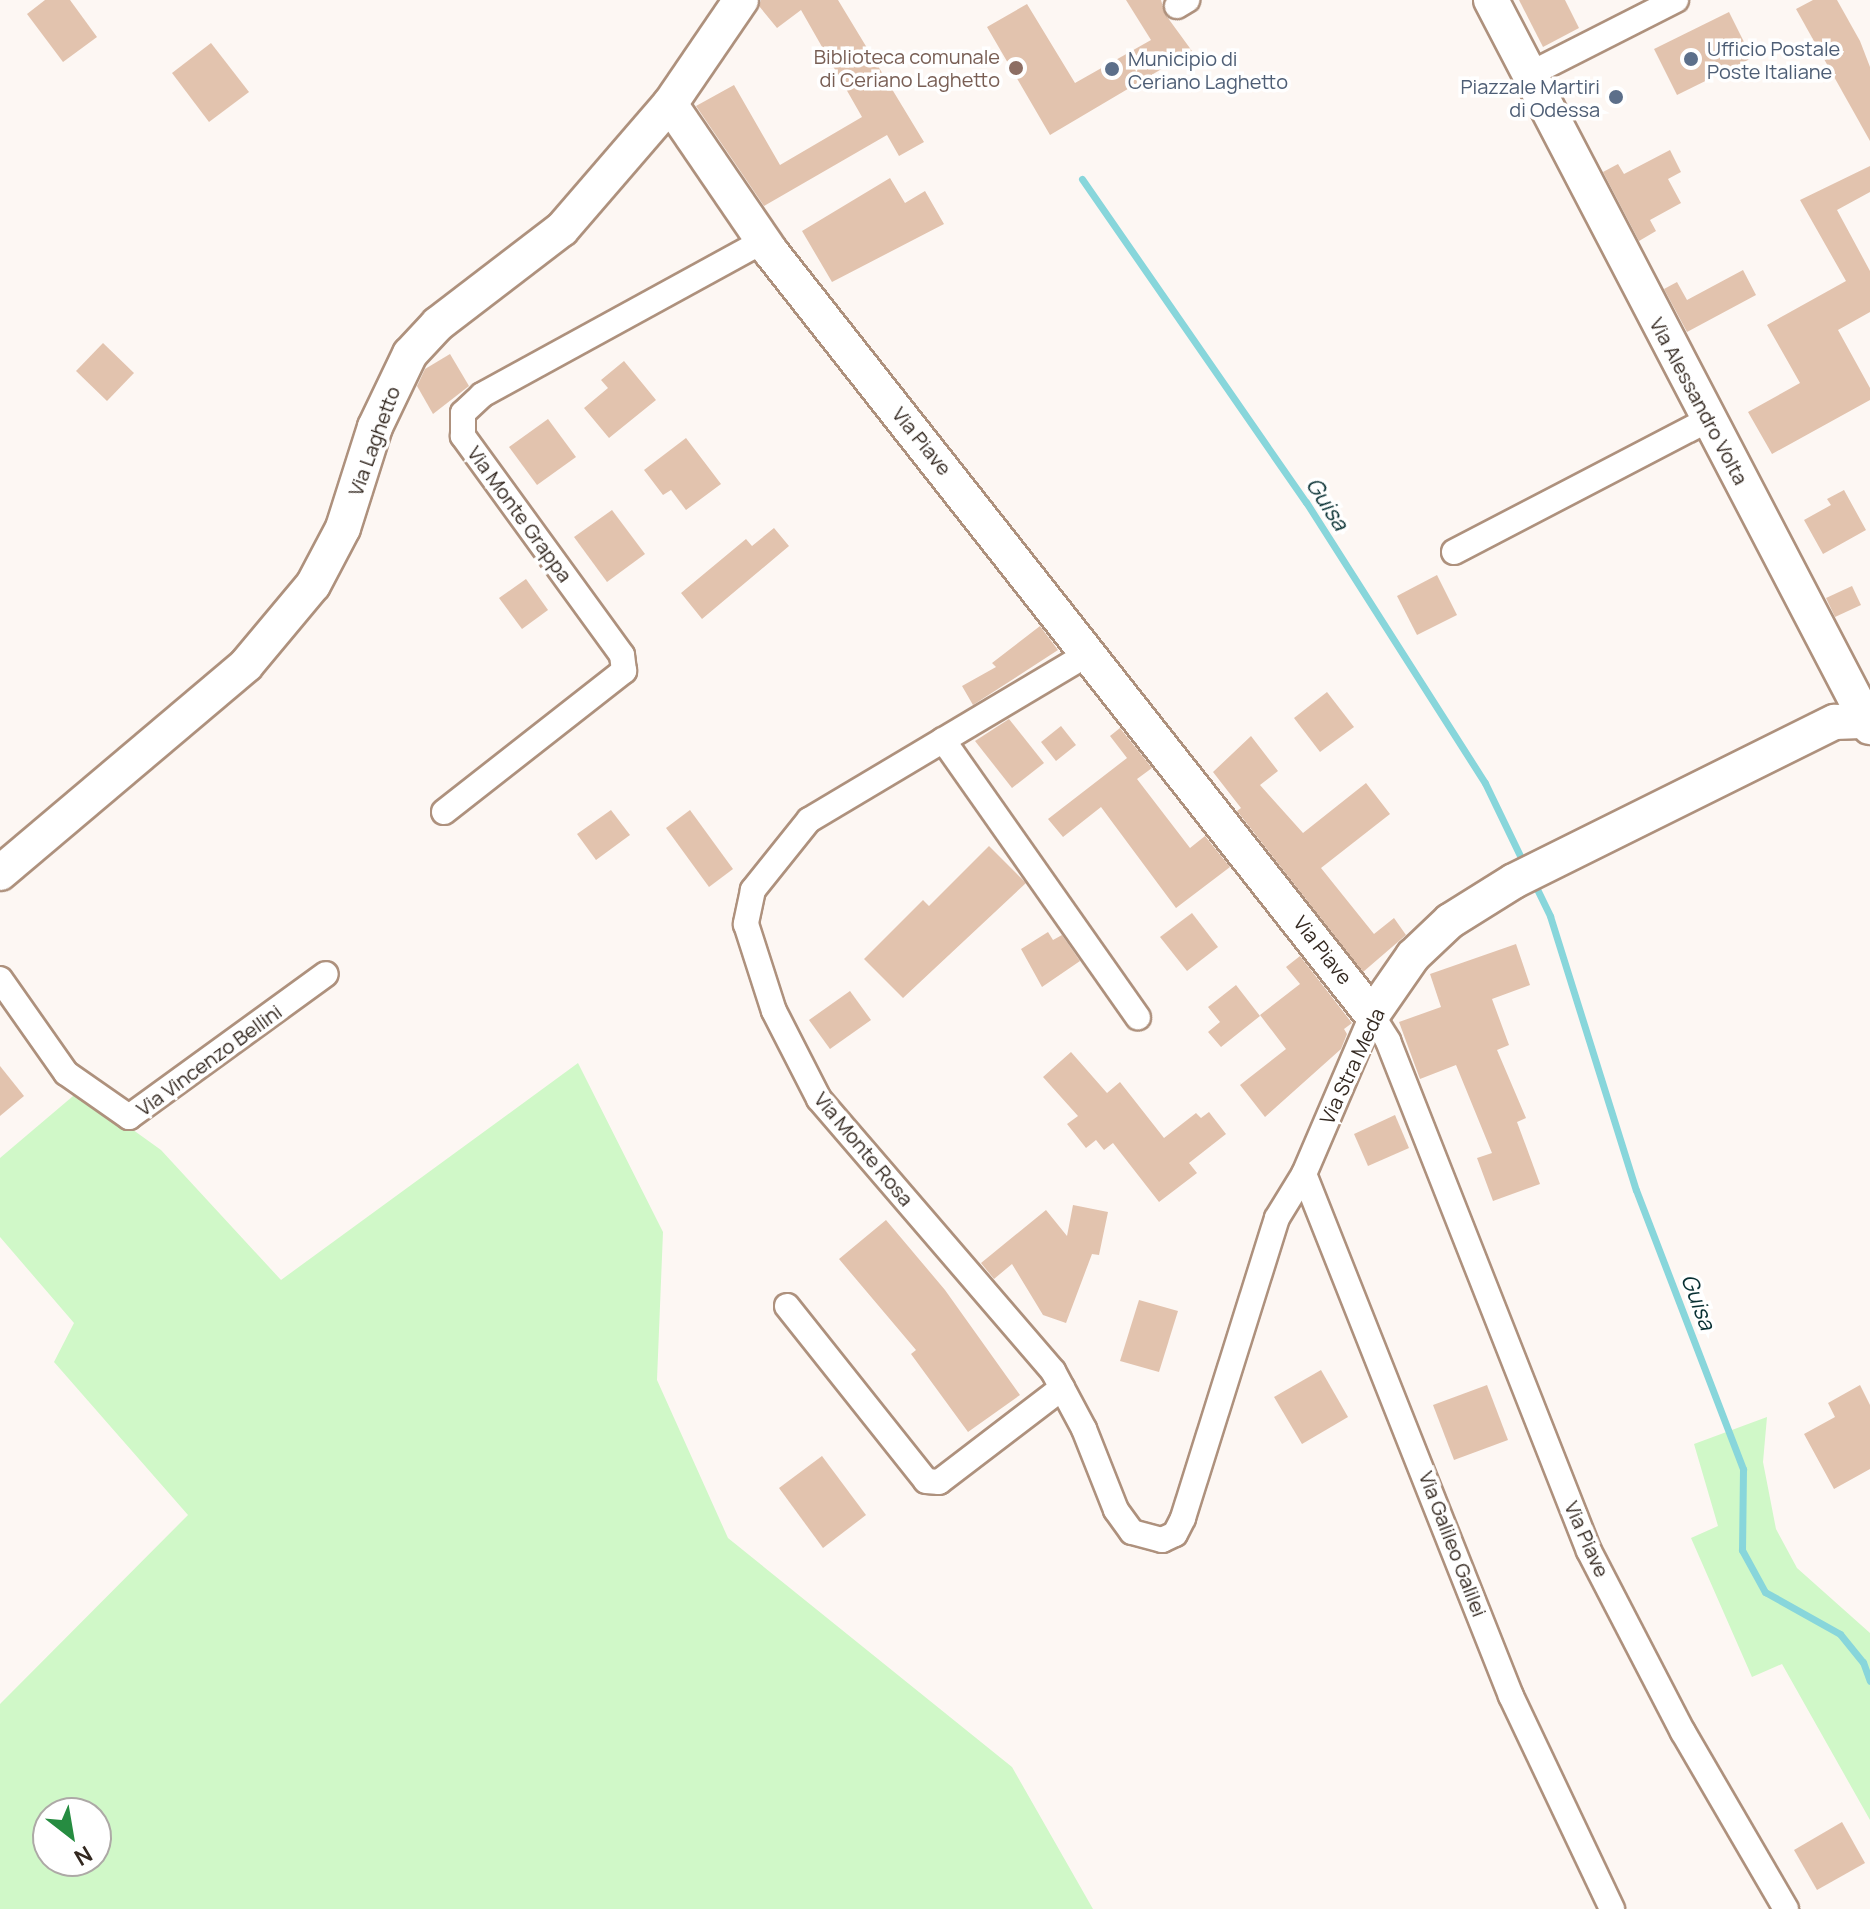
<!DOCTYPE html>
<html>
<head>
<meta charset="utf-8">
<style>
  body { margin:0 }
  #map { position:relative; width:1870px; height:1909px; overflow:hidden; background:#fdf7f3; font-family:Manrope,sans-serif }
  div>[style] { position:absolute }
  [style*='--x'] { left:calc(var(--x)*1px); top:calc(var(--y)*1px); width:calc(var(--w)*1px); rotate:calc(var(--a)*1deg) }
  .green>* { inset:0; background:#d0f8c8 }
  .stream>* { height:7px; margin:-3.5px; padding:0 3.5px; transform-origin:3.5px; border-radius:3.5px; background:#88d6db }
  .building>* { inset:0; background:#e2c3ae }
  .roads { filter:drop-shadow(2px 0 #ae917d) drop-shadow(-2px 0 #ae917d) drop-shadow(0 2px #ae917d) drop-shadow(0 -2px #ae917d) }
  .street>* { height:24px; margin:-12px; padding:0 12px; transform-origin:12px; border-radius:12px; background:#fff }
  .secondary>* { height:34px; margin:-17px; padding:0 17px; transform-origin:17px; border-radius:17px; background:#fff }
  .dots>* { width:22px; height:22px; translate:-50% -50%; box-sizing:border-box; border:4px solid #fff; border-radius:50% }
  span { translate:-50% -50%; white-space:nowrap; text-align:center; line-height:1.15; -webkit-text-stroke:7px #fff; paint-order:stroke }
  .service-label { font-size:20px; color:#4e5e75 }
  .left { translate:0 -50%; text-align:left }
  .right { translate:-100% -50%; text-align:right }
  .education-label { font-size:20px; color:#785e54 }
  .street-label { font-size:20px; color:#332820 }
  .water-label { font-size:22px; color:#072f32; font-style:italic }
  .north { position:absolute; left:32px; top:1797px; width:80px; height:80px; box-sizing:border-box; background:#fff; border:2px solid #ada9a6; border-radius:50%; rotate:149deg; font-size:22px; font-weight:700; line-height:32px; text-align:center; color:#332820 }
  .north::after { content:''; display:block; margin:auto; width:28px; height:36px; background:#268c41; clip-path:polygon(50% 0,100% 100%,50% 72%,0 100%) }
</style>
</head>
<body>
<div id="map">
  <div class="green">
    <i style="clip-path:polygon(evenodd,578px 1063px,663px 1232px,657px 1380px,728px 1538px,1012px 1767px,1093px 1909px,0 1909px,0 1704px,188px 1515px,54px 1362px,74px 1323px,0 1237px,0 1158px,79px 1091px,161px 1150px,281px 1280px,578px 1063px,48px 1813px,96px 1813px,96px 1861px,48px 1861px,48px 1813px)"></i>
    <i style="clip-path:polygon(1767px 1417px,1763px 1462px,1776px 1529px,1797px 1568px,1870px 1633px,1870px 1820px,1782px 1664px,1752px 1677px,1691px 1538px,1718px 1526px,1694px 1444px)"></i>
  </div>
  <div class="stream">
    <i style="--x:1082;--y:179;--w:393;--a:55.3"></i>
    <i style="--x:1306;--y:502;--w:333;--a:57.5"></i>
    <i style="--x:1485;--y:783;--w:85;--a:64.3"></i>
    <i style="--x:1537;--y:889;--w:30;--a:64"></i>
    <i style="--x:1550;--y:916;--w:287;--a:72.6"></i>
    <i style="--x:1636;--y:1190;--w:299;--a:69"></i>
    <i style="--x:1743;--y:1469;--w:81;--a:90.7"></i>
    <i style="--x:1742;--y:1550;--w:48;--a:61.3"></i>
    <i style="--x:1765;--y:1592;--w:86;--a:29.2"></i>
    <i style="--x:1840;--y:1634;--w:36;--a:51"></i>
    <i style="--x:1863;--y:1662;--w:20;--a:70"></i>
  </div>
  <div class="building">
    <i style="clip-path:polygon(45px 0,70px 0,97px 37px,63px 62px,27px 14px)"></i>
    <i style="clip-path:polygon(761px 0,838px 0,924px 142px,899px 156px,887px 135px,764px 206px,696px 106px,734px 85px,780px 165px,862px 117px,801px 10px,777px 28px,759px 6px)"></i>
    <i style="clip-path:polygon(1126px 0,1161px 0,1165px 14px,1192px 51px,1050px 135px,987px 27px,1027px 4px,1075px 83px,1151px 40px)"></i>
    <i style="clip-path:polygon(1519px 0,1565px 0,1579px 28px,1543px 47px)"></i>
    <i style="clip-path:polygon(1813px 0,1837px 0,1860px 41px,1870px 67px,1870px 141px,1796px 9px)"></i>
    <i style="clip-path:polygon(1729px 12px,1752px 58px,1677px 95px,1654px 49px)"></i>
    <i style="clip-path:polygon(211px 43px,249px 92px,209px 122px,172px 73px)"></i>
    <i style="clip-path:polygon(1670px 150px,1681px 172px,1668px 179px,1681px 203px,1650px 220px,1656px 231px,1639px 241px,1603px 172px,1618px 164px,1624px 174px)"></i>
    <i style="clip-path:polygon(1870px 166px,1870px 192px,1837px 210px,1870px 271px,1870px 312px,1838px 330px,1870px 388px,1870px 400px,1772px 454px,1748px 412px,1800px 383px,1767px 325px,1846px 281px,1800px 200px)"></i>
    <i style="clip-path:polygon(890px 178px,905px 203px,925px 191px,944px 224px,832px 282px,802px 231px)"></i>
    <i style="clip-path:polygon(1743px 270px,1756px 295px,1687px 332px,1664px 289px,1677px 282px,1687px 300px)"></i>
    <i style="clip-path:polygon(103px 343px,134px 373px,107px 401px,76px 371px)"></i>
    <i style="clip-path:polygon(450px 354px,469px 386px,433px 414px,417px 386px,425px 369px)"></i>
    <i style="clip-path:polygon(624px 361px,656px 400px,609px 438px,584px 408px,608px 388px,601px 380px)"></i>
    <i style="clip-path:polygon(548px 419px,576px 457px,537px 485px,509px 447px)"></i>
    <i style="clip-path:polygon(686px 438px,721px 484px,686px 510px,671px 490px,663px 495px,644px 470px)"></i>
    <i style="clip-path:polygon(1844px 490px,1866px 530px,1823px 554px,1804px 520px,1831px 505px,1827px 499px)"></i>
    <i style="clip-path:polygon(612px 510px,645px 554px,607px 582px,574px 537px)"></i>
    <i style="clip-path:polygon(774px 528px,789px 546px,702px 619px,681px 593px,746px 539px,752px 546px)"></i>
    <i style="clip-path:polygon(1437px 575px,1457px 615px,1417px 635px,1397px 596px)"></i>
    <i style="clip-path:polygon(526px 579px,548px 610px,522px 629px,499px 598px)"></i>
    <i style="clip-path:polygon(1852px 586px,1861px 605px,1835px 617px,1826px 598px)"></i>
    <i style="clip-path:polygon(1040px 626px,1058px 650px,973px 705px,962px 686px,996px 667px,992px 663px)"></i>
    <i style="clip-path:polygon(1327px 692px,1354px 727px,1320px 752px,1294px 718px)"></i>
    <i style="clip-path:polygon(1009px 719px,1044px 763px,1012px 788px,975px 741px)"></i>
    <i style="clip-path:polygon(1061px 726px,1076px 745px,1056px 761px,1041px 742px)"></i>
    <i style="clip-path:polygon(1120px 728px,1152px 768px,1137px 779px,1190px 848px,1205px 836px,1230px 867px,1176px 908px,1101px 807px,1063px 837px,1048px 819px,1127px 758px,1110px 736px)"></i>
    <i style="clip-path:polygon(1251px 736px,1278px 771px,1260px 785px,1303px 833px,1366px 783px,1390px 814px,1321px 868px,1374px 934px,1394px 918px,1406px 935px,1363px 972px,1237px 811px,1241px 808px,1213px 772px)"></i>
    <i style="clip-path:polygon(611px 810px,630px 835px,596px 860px,577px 834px)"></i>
    <i style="clip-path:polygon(690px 810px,733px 869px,709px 887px,666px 828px)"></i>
    <i style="clip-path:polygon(989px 846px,1026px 883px,903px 998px,864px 959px,923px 900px,929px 906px)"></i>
    <i style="clip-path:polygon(1192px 913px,1218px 947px,1187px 971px,1160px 937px)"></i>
    <i style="clip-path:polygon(1048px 932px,1053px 940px,1062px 935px,1080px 961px,1042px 987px,1021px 949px)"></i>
    <i style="clip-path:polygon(1516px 944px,1530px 985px,1492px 999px,1509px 1045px,1497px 1050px,1526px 1118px,1517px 1122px,1540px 1184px,1493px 1201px,1477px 1158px,1492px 1153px,1456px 1065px,1420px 1079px,1399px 1022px,1441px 1007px,1430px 974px)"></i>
    <i style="clip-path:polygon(1300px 956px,1352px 1023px,1344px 1029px,1347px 1034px,1341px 1049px,1265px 1117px,1240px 1085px,1286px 1049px,1260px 1015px,1300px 984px,1286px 967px)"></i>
    <i style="clip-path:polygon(1236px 985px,1260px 1016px,1221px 1047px,1208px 1032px,1220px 1022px,1208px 1007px)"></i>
    <i style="clip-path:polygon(850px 991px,871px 1020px,830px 1049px,809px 1020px)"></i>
    <i style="clip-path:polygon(1071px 1052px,1107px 1093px,1120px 1082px,1164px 1138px,1196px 1113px,1201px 1118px,1209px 1112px,1226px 1134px,1189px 1163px,1197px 1173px,1159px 1202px,1113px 1143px,1104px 1150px,1096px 1140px,1086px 1148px,1067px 1124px,1078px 1116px,1043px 1077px)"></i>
    <i style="clip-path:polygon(0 1066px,24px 1096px,0 1116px)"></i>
    <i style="clip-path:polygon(1395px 1115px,1409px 1148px,1368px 1166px,1354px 1134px)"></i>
    <i style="clip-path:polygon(1073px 1205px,1108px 1212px,1099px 1255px,1092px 1254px,1066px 1323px,1043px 1315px,1012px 1264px,994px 1279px,981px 1263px,1046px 1210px,1067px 1236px)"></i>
    <i style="clip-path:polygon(886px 1220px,945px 1290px,1020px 1395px,968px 1432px,911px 1354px,916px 1350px,839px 1259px)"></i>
    <i style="clip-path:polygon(1139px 1300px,1178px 1311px,1159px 1372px,1120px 1361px)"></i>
    <i style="clip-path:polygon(1321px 1370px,1348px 1417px,1302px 1444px,1274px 1397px)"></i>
    <i style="clip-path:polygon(1487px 1385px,1508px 1440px,1454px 1460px,1433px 1405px)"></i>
    <i style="clip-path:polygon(1860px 1385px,1870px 1405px,1870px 1469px,1834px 1489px,1804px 1434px,1835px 1417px,1828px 1403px)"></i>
    <i style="clip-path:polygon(822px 1456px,866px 1515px,823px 1548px,779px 1488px)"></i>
    <i style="clip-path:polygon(1842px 1822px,1865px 1863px,1817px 1890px,1794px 1850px)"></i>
  </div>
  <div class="roads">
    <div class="street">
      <i style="--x:1177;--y:6;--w:12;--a:-31"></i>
      <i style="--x:1528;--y:75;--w:166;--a:-26.9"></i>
      <i style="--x:1454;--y:552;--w:288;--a:-27.5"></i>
      <i style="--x:1091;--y:652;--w:328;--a:149.2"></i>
      <i style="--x:809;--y:820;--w:90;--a:128.7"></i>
      <i style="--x:753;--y:890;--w:35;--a:102"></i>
      <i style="--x:746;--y:924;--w:91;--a:72.2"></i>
      <i style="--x:774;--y:1011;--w:99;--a:62.9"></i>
      <i style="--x:819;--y:1099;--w:359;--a:49.3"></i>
      <i style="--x:1053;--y:1371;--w:66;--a:61.9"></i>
      <i style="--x:1084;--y:1429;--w:87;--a:68.4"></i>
      <i style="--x:1116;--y:1510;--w:27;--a:54"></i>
      <i style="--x:1132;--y:1532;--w:31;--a:15"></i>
      <i style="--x:1162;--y:1540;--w:14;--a:-25"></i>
      <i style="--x:1175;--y:1534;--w:18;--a:-63"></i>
      <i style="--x:1183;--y:1518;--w:314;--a:-72.6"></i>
      <i style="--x:1277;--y:1218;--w:52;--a:-58.5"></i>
      <i style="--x:1304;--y:1174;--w:173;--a:-66.8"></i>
      <i style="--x:943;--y:740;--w:339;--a:54.9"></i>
      <i style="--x:444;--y:812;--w:229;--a:-38.1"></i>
      <i style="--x:624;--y:671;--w:16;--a:-97"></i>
      <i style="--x:622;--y:655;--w:271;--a:-126"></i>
      <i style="--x:463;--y:436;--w:23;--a:-90"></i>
      <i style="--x:463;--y:413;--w:26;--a:-43"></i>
      <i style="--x:482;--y:395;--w:320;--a:-28.7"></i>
      <i style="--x:0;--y:979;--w:115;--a:54.9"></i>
      <i style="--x:66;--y:1073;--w:77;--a:34.9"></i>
      <i style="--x:129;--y:1117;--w:243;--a:-36"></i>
      <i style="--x:1372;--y:1015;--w:31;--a:58"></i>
      <i style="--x:1388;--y:1041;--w:548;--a:68.49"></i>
      <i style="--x:1589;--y:1551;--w:204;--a:62.6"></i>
      <i style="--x:1683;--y:1732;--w:205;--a:59.8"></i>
      <i style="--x:1304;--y:1174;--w:562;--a:68.37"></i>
      <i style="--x:1511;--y:1696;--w:236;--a:64.6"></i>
      <i style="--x:787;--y:1306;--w:223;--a:51.5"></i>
      <i style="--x:926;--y:1481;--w:13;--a:4"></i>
      <i style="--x:939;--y:1482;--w:155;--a:-37.4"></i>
    </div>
    <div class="secondary">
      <i style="--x:1491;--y:0;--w:820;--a:62.47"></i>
      <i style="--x:670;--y:104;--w:179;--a:55.7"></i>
      <i style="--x:771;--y:252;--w:971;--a:51.77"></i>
      <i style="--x:1372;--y:1015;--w:72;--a:-55.2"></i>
      <i style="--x:1413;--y:956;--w:51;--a:-43.4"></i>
      <i style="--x:1450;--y:921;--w:75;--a:-32"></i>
      <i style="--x:1514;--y:881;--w:358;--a:-26.4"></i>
      <i style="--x:1835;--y:722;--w:32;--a:-2"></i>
      <i style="--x:0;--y:873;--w:322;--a:-40.2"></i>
      <i style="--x:246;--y:665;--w:104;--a:-50.1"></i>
      <i style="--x:313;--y:585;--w:64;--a:-62.2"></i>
      <i style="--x:343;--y:528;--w:106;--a:-72.4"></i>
      <i style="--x:375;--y:427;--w:81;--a:-64.4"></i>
      <i style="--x:410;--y:354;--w:41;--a:-47"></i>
      <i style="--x:438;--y:324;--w:156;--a:-37.5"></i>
      <i style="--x:562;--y:229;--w:165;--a:-49.2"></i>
      <i style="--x:670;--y:104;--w:126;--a:-55.7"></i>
    </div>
  </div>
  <div class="dots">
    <i style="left:1691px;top:59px;background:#5c6f8a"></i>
    <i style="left:1016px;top:68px;background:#8d6e63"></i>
    <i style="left:1112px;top:69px;background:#5c6f8a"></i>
    <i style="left:1616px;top:97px;background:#5c6f8a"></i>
  </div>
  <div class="service-label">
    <span class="left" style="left:1707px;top:60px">Ufficio Postale<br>Poste Italiane</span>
    <span class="left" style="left:1128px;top:70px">Municipio di<br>Ceriano Laghetto</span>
    <span class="right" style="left:1600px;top:98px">Piazzale Martiri<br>di Odessa</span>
  </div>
  <div class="education-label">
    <span class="right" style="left:1000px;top:68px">Biblioteca comunale<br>di Ceriano Laghetto</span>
  </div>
  <div class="street-label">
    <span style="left:1699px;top:401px;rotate:62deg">Via Alessandro Volta</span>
    <span style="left:374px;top:441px;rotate:-70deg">Via Laghetto</span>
    <span style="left:922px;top:441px;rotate:51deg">Via Piave</span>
    <span style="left:520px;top:514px;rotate:54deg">Via Monte Grappa</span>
    <span style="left:1323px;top:950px;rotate:52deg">Via Piave</span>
    <span style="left:209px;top:1060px;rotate:-36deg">Via Vincenzo Bellini</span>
    <span style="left:1352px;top:1066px;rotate:-65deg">Via Stra Meda</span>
    <span style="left:864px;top:1149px;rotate:50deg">Via Monte Rosa</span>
    <span style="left:1587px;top:1539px;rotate:66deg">Via Piave</span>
    <span style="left:1453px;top:1544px;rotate:69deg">Via Galileo Galilei</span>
  </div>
  <div class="water-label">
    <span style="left:1327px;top:504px;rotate:57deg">Guisa</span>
    <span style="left:1698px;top:1302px;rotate:69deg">Guisa</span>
  </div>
  <div class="north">N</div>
</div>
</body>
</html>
